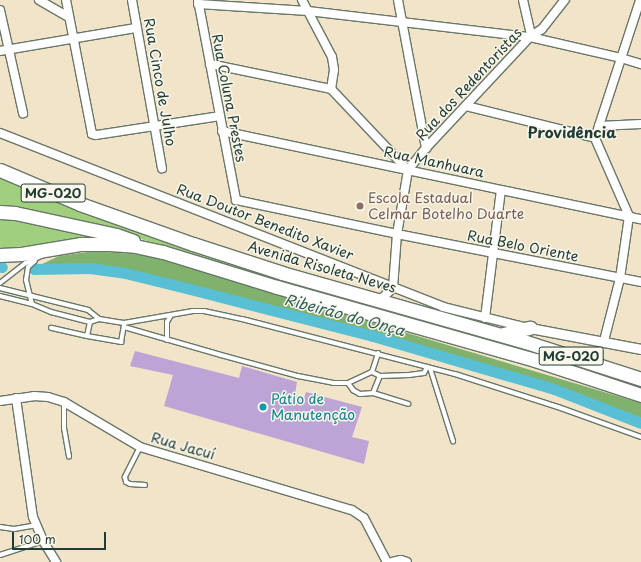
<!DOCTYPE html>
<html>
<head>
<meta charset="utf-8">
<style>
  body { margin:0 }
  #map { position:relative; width:641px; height:562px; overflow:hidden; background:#f1e4c9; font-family:"Playpen Sans",sans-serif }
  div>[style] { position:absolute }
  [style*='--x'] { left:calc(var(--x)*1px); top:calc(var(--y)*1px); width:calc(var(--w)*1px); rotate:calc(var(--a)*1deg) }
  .green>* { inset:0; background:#a0d07e }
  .forest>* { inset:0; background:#80b26d }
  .river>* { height:11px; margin:-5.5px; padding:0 5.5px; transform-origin:5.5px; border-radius:5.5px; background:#58bfd5 }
  .building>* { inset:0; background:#bda4d6 }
  .roads { filter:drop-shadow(1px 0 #687768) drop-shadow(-1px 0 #687768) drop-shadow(0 1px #687768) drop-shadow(0 -1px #687768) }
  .service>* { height:4px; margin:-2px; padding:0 2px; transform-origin:2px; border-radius:2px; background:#fff }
  .minor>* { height:8px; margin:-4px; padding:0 4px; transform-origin:4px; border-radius:4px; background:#fff }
  .tertiary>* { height:9px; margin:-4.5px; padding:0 4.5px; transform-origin:4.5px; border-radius:4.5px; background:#fff }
  .trunk>* { height:13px; margin:-6.5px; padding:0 6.5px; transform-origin:6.5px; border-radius:6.5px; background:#fff }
  .dots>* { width:11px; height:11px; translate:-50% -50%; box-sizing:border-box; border:2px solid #fbf7ec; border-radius:50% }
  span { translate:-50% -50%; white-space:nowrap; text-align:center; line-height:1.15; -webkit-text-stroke:3px #fbf7ec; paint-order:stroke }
  .shield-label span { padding:1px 3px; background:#fbf7ec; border:1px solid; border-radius:3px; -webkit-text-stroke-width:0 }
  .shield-label { font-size:13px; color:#1f3d34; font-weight:700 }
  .street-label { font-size:14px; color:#1f3d34 }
  .education-label { font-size:14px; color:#785e54 }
  .left { translate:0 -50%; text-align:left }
  .culture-label { font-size:14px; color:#0d838f }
  .neighbourhood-label { font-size:15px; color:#1f3d34; font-weight:700 }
  .water-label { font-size:15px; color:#2d5e5c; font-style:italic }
  .scale { position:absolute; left:12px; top:532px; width:94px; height:18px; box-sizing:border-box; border:2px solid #1f3d34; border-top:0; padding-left:5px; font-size:12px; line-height:14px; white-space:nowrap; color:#1f3d34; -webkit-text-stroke:3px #fbf7ec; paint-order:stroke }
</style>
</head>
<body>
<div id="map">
  <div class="green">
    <i style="clip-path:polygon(0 177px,79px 210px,485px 335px,478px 338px,224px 266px,123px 233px,0 209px)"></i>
    <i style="clip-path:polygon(15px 218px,110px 236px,0 249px,0 219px)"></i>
    <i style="clip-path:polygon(502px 340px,641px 384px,641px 390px,497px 344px)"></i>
  </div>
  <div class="forest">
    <i style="clip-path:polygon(94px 251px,147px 255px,634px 401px,641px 403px,641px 420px,565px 391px,334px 323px,142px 275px,93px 266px,38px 266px,59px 256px)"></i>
  </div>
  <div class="river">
    <i style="--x:0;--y:266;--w:2;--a:27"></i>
    <i style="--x:34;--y:269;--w:56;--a:-1"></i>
    <i style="--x:90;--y:268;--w:35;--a:8"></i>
    <i style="--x:125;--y:273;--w:67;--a:13.8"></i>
    <i style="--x:190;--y:289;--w:189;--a:14.4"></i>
    <i style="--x:373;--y:336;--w:189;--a:16.3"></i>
    <i style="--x:554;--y:389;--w:93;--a:21.3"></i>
  </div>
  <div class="building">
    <i style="clip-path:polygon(135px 351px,239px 378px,242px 366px,297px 382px,295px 395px,304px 398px,306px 392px,362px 407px,352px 437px,369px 441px,364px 464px,164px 406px,173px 375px,130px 366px)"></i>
  </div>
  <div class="roads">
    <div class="service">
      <i style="--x:0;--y:283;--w:33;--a:-38"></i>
      <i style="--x:26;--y:263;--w:17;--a:-25"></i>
      <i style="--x:0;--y:288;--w:91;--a:14"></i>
      <i style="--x:88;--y:310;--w:14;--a:39"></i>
      <i style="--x:0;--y:296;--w:33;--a:14"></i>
      <i style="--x:32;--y:304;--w:21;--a:23"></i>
      <i style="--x:51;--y:312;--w:40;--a:14.4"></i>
      <i style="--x:90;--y:322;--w:14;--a:102"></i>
      <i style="--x:87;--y:336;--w:37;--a:-167"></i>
      <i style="--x:32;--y:304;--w:25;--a:-104"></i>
      <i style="--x:26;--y:280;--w:13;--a:-81"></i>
      <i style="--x:28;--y:267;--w:9;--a:-41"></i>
      <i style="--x:90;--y:322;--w:9;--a:-18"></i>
      <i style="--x:99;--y:319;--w:25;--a:9"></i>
      <i style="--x:124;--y:323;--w:70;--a:-9.9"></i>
      <i style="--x:193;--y:311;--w:11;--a:0"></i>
      <i style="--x:204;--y:311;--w:39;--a:12"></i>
      <i style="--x:242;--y:319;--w:220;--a:14.5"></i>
      <i style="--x:455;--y:374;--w:108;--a:17.8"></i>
      <i style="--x:558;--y:407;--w:88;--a:19.9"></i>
      <i style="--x:124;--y:327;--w:101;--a:16.1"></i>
      <i style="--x:221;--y:355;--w:80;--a:15.3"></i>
      <i style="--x:298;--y:376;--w:36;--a:11"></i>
      <i style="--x:333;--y:383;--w:15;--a:0"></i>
      <i style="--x:348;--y:383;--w:26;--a:-25"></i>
      <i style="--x:372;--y:372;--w:20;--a:-72"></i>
      <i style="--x:87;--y:336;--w:35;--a:10"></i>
      <i style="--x:121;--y:342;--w:17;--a:-80"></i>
      <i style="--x:167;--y:340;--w:18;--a:-90"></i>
      <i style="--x:167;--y:322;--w:8;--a:-60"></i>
      <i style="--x:430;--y:368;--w:77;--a:72.5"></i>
      <i style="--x:372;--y:372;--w:9;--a:27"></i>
      <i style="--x:380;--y:376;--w:29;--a:-2"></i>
      <i style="--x:409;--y:375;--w:15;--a:-8"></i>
      <i style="--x:424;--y:373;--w:7;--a:-63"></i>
      <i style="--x:348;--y:383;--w:9;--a:54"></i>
      <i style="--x:353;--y:390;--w:8;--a:30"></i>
      <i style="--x:360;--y:394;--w:13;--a:-4"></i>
      <i style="--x:373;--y:393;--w:37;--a:17"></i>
      <i style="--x:373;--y:393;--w:18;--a:-68"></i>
      <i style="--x:64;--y:402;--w:26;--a:90"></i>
      <i style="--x:64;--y:428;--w:29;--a:80"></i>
      <i style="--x:140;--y:447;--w:34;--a:117"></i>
      <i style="--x:125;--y:477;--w:5;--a:79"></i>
      <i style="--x:126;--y:482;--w:4;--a:27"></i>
      <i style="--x:130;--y:484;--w:15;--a:4"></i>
      <i style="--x:0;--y:527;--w:14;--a:8"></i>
      <i style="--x:14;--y:529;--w:22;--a:-10"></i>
      <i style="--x:0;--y:555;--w:45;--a:-18"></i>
    </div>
    <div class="minor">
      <i style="--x:39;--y:0;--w:34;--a:30"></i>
      <i style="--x:66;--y:0;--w:136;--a:79"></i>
      <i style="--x:92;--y:134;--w:4;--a:14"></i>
      <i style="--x:96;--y:135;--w:125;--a:-8.7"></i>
      <i style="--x:132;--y:0;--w:171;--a:79.9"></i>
      <i style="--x:198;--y:0;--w:204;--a:79.2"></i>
      <i style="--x:236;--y:200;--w:165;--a:11.9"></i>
      <i style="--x:397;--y:234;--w:249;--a:11.1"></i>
      <i style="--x:302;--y:0;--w:64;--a:62.2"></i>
      <i style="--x:332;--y:57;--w:13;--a:81"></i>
      <i style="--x:334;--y:70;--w:19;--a:99"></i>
      <i style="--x:398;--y:0;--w:151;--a:79.3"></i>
      <i style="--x:523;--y:0;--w:37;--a:77"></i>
      <i style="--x:198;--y:4;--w:110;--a:3.6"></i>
      <i style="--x:308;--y:11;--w:224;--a:6.7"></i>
      <i style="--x:530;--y:37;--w:93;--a:13"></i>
      <i style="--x:621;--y:58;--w:21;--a:17"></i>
      <i style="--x:0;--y:10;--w:106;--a:77.4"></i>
      <i style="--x:0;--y:51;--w:138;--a:-9.6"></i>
      <i style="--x:210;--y:64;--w:124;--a:11.7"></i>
      <i style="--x:331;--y:89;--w:112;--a:46.5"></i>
      <i style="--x:466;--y:106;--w:133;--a:13.9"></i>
      <i style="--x:599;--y:126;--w:42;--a:-2.7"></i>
      <i style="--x:222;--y:131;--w:428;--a:11.9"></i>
      <i style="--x:0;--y:133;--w:476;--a:21.4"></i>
      <i style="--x:443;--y:307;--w:83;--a:13.9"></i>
      <i style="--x:380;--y:300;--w:18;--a:-43"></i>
      <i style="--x:393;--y:288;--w:54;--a:-85.8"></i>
      <i style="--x:397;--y:234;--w:65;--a:-80.2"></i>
      <i style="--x:408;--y:170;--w:28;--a:-51"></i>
      <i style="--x:426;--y:148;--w:152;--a:-46.9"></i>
      <i style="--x:530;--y:37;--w:14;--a:-34"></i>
      <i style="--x:542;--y:29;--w:37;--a:-52"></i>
      <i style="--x:485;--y:318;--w:129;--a:-82.9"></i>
      <i style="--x:604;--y:341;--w:65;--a:-75.7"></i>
      <i style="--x:620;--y:278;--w:63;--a:-81.7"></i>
      <i style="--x:629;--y:216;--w:85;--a:-113.6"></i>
      <i style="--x:595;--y:138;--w:145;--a:-71.9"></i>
      <i style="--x:16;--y:398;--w:120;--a:81.9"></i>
      <i style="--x:33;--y:517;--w:26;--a:67"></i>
      <i style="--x:43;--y:541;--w:25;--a:58"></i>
      <i style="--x:0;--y:401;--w:34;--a:-8"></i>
      <i style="--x:34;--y:396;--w:14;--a:4"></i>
      <i style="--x:48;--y:397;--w:17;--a:17"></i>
      <i style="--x:64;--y:402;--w:88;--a:30.6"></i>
      <i style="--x:140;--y:447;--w:221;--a:16.6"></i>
      <i style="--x:352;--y:510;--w:14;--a:34"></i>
      <i style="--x:364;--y:518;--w:50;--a:62.4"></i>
      <i style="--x:392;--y:562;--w:9;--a:-13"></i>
      <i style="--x:401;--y:560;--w:6;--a:18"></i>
    </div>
    <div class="tertiary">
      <i style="--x:530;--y:328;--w:113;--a:10.7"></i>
    </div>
    <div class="trunk">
      <i style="--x:0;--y:170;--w:87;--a:23"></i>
      <i style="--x:80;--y:204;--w:120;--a:19.5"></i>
      <i style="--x:193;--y:244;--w:94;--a:18"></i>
      <i style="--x:282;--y:273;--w:254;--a:15.8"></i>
      <i style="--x:526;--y:342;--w:121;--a:17.8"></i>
      <i style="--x:0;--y:212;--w:15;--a:4"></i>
      <i style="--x:15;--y:213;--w:103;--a:12.3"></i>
      <i style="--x:116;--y:235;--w:18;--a:19"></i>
      <i style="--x:0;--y:255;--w:21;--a:-3"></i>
      <i style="--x:21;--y:254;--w:61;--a:-9.5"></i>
      <i style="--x:81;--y:244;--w:28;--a:0"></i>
      <i style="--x:109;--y:244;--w:26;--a:4"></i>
      <i style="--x:135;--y:246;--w:29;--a:12"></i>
      <i style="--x:163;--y:252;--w:119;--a:17.1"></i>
      <i style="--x:277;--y:287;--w:268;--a:15.8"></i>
      <i style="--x:535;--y:360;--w:112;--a:18.3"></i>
      <i style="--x:503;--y:334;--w:28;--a:-13"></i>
    </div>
  </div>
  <div class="dots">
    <i style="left:360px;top:206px;background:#8d6e63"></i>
    <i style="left:263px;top:407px;background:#0f9aa8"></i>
  </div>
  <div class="shield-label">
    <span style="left:53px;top:193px">MG-020</span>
    <span style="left:571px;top:356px">MG-020</span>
  </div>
  <div class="street-label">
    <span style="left:160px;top:82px;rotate:80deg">Rua Cinco de Julho</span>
    <span style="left:469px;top:84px;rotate:-47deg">Rua dos Redentoristas</span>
    <span style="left:229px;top:98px;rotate:79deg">Rua Coluna Prestes</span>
    <span style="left:434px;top:162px;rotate:12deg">Rua Manhuara</span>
    <span style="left:265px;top:222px;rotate:21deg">Rua Doutor Benedito Xavier</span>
    <span style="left:523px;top:246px;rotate:11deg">Rua Belo Oriente</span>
    <span style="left:322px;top:267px;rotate:16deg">Avenida Risoleta Neves</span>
    <span style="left:183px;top:446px;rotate:16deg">Rua Jacuí</span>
  </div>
  <div class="education-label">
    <span class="left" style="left:368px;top:206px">Escola Estadual<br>Celmar Botelho Duarte</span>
  </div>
  <div class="culture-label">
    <span class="left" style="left:271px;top:407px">Pátio de<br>Manutenção</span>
  </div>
  <div class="neighbourhood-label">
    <span style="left:572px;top:132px">Providência</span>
  </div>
  <div class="water-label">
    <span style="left:345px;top:314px;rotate:15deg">Ribeirão do Onça</span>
  </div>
  <div class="scale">100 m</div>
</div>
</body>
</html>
